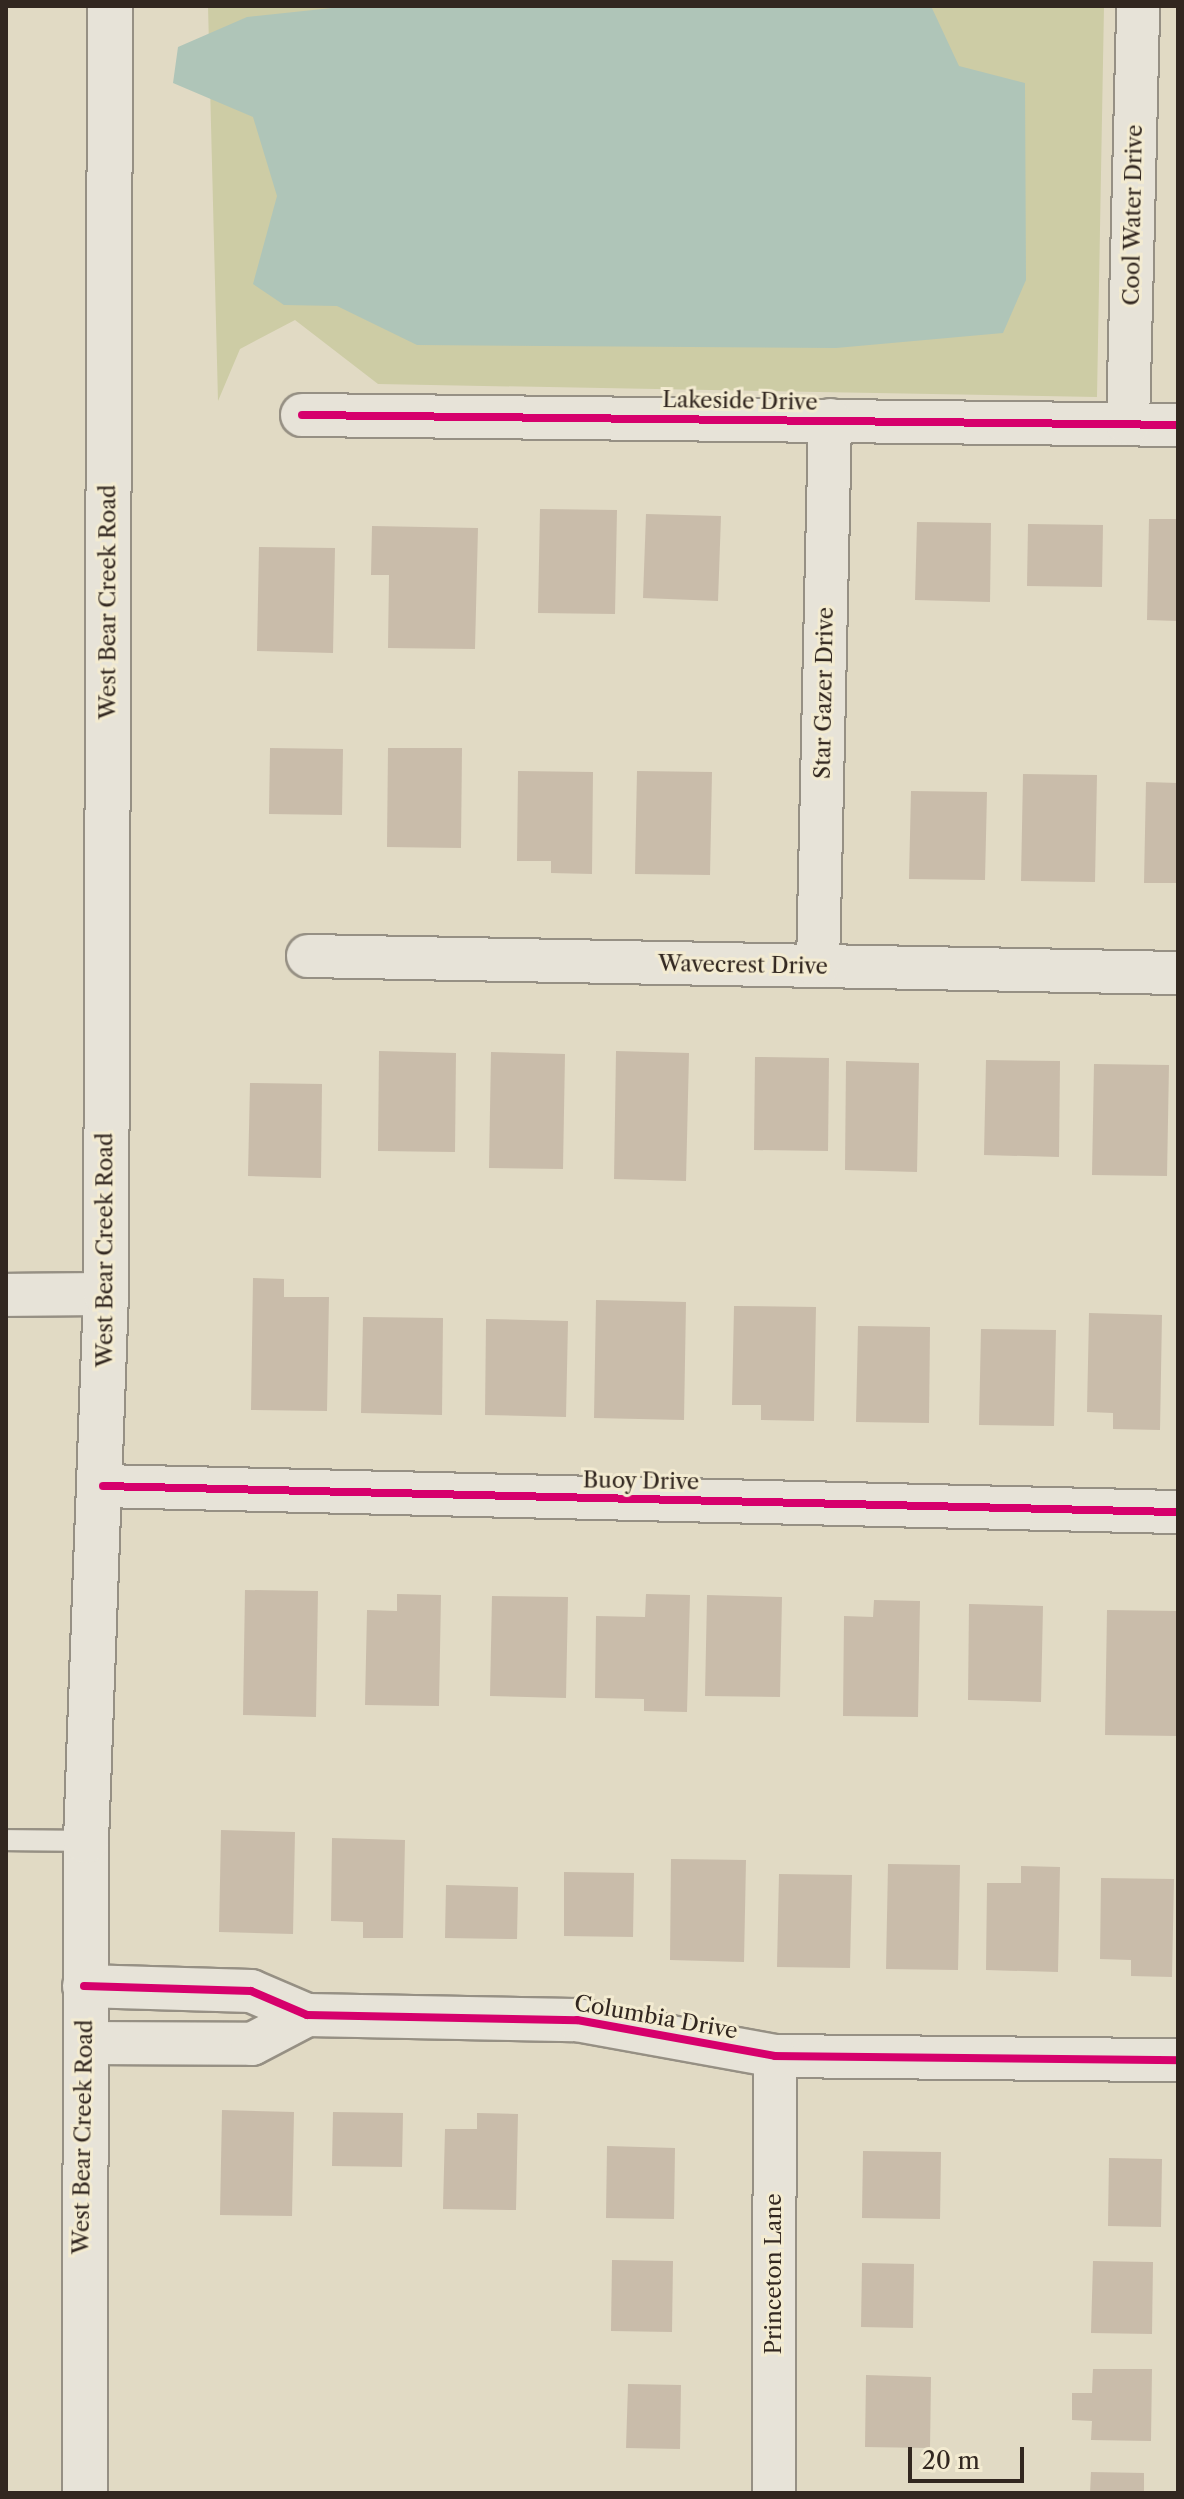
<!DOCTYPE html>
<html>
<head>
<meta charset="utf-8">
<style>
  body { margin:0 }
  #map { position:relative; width:1184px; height:2499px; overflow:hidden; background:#e1dac4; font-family:"Libre Caslon Text",serif }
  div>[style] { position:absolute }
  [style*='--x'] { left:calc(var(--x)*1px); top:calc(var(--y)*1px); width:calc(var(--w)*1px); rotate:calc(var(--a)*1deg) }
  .green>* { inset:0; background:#cdcca5 }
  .water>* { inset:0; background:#afc5b8 }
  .building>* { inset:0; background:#c9bcaa }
  .roads { filter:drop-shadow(2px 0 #969084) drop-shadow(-2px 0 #969084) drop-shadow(0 2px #969084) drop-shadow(0 -2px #969084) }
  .lane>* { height:20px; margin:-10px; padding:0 10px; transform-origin:10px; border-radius:10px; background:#e7e3d8 }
  .street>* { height:42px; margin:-21px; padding:0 21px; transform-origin:21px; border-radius:21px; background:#e7e3d8 }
  .secondary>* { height:44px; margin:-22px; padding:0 22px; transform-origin:22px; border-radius:22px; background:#e7e3d8 }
  .cycleway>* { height:8px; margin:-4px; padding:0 4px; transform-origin:4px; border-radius:4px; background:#d6006c }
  span { translate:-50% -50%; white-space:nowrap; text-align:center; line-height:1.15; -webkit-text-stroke:6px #f3ebd1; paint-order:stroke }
  .street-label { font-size:22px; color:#322720 }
  .frame { position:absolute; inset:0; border:8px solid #322720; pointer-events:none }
  .scale { position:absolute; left:908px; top:2447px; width:116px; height:36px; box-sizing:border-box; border:4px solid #322720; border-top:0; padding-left:10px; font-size:24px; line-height:28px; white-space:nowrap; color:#322720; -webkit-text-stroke:6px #f3ebd1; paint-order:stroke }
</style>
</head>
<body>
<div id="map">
  <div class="green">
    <i style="clip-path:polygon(208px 6px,1104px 6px,1097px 397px,378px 384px,295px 320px,240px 349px,218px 401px)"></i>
  </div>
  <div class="water">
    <i style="clip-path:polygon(351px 6px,931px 6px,959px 66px,1025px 83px,1026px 280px,1003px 333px,836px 348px,417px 345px,337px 306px,284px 305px,253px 284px,277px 196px,253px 117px,173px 83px,178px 47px,247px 17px)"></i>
  </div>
  <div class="building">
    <i style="clip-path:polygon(540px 509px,617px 510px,615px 614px,538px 613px)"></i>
    <i style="clip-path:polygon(646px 514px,721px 516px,718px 601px,643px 598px)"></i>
    <i style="clip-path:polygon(1149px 519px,1178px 519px,1178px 621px,1147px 620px)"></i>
    <i style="clip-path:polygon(917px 522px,991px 523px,990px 602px,915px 600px)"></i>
    <i style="clip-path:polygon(1028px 524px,1103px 525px,1102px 587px,1027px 586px)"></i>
    <i style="clip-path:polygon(372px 526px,478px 528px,475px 649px,388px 648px,389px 575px,371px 575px)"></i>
    <i style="clip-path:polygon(259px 547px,335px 548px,333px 653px,257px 651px)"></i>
    <i style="clip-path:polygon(270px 748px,343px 749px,342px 815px,269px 814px)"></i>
    <i style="clip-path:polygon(388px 748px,462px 748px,461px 848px,387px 847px)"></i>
    <i style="clip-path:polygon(518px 771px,593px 772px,592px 874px,551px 873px,551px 861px,517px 861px)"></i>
    <i style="clip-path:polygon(637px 771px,712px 772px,710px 875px,635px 874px)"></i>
    <i style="clip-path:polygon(1023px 774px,1097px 775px,1095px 882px,1021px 881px)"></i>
    <i style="clip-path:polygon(1146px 782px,1178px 783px,1178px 883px,1144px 883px)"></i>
    <i style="clip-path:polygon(911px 791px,987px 792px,985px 880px,909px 879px)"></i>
    <i style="clip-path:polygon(379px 1051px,456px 1053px,455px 1152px,378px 1151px)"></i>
    <i style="clip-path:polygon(616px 1051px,689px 1053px,686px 1181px,614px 1179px)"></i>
    <i style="clip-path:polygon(491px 1052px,565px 1054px,563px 1169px,489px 1168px)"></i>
    <i style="clip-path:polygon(755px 1057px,829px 1058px,828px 1151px,754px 1150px)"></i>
    <i style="clip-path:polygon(986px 1060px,1060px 1061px,1059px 1157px,984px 1155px)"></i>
    <i style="clip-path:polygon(846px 1061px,919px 1063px,917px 1172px,845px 1170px)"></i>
    <i style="clip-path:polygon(1094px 1064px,1169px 1065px,1167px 1176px,1092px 1175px)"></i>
    <i style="clip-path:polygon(250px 1083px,322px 1084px,321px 1178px,248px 1176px)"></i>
    <i style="clip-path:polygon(253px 1278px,284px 1279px,284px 1297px,329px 1297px,327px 1411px,251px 1410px)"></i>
    <i style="clip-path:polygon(596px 1300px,686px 1302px,684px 1420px,594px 1418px)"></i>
    <i style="clip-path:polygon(734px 1306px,816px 1307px,814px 1421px,761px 1420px,761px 1405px,732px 1405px)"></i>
    <i style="clip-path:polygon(1089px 1313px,1162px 1315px,1160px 1430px,1113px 1429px,1113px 1413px,1087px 1412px)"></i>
    <i style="clip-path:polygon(363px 1317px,443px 1318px,442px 1415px,361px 1413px)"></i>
    <i style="clip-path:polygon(486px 1319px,568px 1321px,566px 1417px,485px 1415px)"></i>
    <i style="clip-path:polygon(858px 1326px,930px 1327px,929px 1423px,856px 1422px)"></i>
    <i style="clip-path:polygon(981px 1329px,1056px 1330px,1054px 1426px,979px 1425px)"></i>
    <i style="clip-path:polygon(245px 1590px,318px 1591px,316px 1717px,243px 1715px)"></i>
    <i style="clip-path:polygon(397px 1594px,441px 1595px,439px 1706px,365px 1705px,367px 1610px,397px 1611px)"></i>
    <i style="clip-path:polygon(646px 1594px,690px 1595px,687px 1712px,644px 1711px,644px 1699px,595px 1698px,596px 1616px,645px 1617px)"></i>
    <i style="clip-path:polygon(707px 1595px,782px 1597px,780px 1697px,705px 1696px)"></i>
    <i style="clip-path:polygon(492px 1596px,568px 1597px,566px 1698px,490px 1696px)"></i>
    <i style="clip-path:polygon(874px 1600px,920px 1601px,918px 1717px,843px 1716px,844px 1616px,873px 1617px)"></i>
    <i style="clip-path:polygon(969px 1604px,1043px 1606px,1041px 1702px,968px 1700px)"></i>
    <i style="clip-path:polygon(1107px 1610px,1178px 1611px,1178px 1736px,1105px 1735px)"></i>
    <i style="clip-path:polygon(221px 1830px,295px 1832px,293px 1934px,219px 1932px)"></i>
    <i style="clip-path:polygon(332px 1838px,405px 1840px,403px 1938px,363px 1938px,363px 1922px,331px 1921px)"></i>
    <i style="clip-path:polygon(671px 1859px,746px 1860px,744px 1962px,670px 1960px)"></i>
    <i style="clip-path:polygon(888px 1864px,960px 1865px,958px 1970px,886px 1969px)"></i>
    <i style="clip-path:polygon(1021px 1866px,1060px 1867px,1058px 1972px,986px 1970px,987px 1883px,1021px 1883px)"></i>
    <i style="clip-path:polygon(564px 1872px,634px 1873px,633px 1937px,564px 1936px)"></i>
    <i style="clip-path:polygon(779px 1874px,852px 1875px,850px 1968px,777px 1967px)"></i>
    <i style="clip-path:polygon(1101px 1878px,1174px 1879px,1172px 1977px,1131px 1976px,1131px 1960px,1100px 1959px)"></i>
    <i style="clip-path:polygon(446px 1885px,518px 1887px,517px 1939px,445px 1938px)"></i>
    <i style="clip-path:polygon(222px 2110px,294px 2112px,292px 2216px,220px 2215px)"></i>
    <i style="clip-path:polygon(333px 2112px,403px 2113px,402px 2167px,332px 2166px)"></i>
    <i style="clip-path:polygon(477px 2113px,518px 2114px,516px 2210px,443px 2209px,445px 2129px,477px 2129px)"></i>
    <i style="clip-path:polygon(607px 2146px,675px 2148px,674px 2219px,606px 2218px)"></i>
    <i style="clip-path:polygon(863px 2151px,941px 2152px,940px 2219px,862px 2218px)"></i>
    <i style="clip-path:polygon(1109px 2158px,1162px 2159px,1161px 2227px,1108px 2226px)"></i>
    <i style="clip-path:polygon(612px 2260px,673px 2261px,672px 2332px,611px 2331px)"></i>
    <i style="clip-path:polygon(1093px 2261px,1153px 2262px,1152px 2334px,1091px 2333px)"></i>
    <i style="clip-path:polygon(862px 2263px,914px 2264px,913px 2328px,861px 2327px)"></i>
    <i style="clip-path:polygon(1093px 2369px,1152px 2369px,1151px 2441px,1091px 2440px,1092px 2421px,1072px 2420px,1072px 2393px,1092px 2393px)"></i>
    <i style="clip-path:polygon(866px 2375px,931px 2377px,930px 2448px,865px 2447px)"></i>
    <i style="clip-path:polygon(628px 2384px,681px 2385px,680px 2449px,626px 2448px)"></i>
    <i style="clip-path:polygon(1091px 2472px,1144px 2473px,1144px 2493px,1090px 2493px)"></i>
  </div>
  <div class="roads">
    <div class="lane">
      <i style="--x:6;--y:1840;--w:80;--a:0.7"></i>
    </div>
    <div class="street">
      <i style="--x:302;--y:415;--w:876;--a:0.65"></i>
      <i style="--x:1128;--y:424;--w:418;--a:-88.6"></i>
      <i style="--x:308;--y:956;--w:870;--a:1.12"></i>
      <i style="--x:818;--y:966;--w:546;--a:-88.74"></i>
      <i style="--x:6;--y:1295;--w:100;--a:-0.6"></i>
      <i style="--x:103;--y:1486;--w:1075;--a:1.39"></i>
      <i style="--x:84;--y:1986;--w:167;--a:1.7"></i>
      <i style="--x:251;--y:1991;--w:61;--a:23.2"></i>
      <i style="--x:307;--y:2015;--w:270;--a:1.1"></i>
      <i style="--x:577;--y:2020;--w:201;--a:10.3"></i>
      <i style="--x:775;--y:2056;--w:403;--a:0.6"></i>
      <i style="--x:85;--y:2043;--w:167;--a:0.3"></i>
      <i style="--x:252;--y:2044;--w:62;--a:-27.8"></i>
      <i style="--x:774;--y:2493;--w:437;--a:-89.9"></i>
    </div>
    <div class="secondary">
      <i style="--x:85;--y:2493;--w:652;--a:-89.91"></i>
      <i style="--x:86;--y:1841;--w:547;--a:-87.91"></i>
      <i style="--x:106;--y:1294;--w:1288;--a:-89.82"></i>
    </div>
  </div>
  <div class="cycleway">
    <i style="--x:302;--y:415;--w:876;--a:0.65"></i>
    <i style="--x:103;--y:1486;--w:1075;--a:1.39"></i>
    <i style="--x:84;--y:1986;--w:167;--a:1.7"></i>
    <i style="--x:251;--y:1991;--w:61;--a:23.2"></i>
    <i style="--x:307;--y:2015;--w:270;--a:1.1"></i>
    <i style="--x:577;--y:2020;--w:201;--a:10.3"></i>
    <i style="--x:775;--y:2056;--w:403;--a:0.6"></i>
  </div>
  <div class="street-label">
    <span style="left:1133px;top:215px;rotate:-89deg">Cool Water Drive</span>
    <span style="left:740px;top:401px;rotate:1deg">Lakeside Drive</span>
    <span style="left:108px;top:602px;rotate:-90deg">West Bear Creek Road</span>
    <span style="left:824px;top:693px;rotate:-89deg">Star Gazer Drive</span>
    <span style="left:743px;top:965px;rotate:1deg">Wavecrest Drive</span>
    <span style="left:105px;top:1250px;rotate:-90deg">West Bear Creek Road</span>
    <span style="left:641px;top:1481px;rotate:1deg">Buoy Drive</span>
    <span style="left:656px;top:2017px;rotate:10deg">Columbia Drive</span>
    <span style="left:83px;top:2137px;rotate:-89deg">West Bear Creek Road</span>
    <span style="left:774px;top:2274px;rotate:-90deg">Princeton Lane</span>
  </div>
  <div class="frame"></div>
  <div class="scale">20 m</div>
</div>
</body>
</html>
